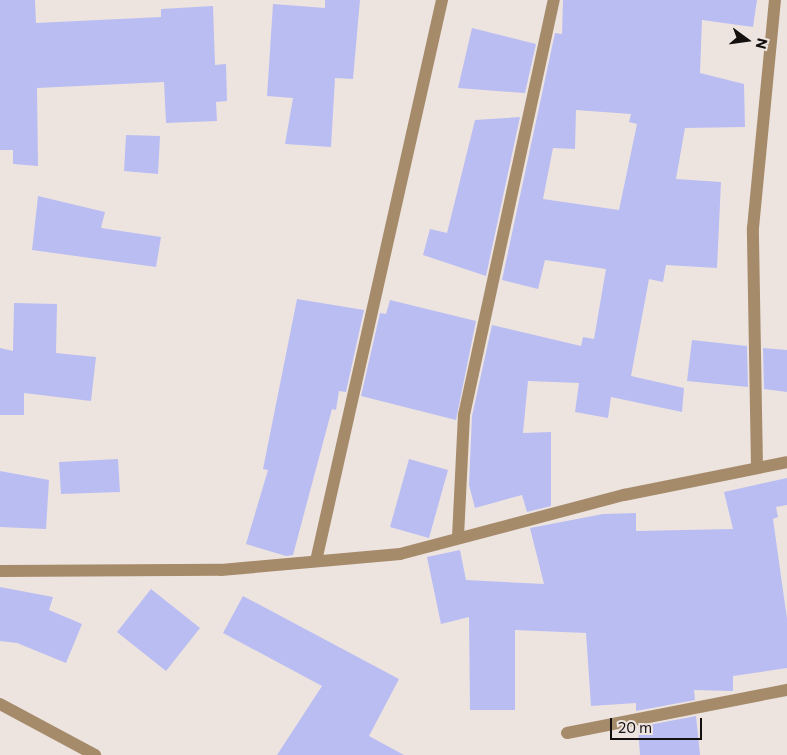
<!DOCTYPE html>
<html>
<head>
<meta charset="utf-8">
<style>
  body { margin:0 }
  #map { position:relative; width:787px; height:755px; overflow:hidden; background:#ede4e0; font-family:Commissioner,sans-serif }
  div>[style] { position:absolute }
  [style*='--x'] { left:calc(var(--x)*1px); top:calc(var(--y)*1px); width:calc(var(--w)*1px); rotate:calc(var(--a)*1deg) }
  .building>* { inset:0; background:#babdf2 }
  .street>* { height:12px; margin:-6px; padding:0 6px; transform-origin:6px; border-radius:6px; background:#a68b6b }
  span { translate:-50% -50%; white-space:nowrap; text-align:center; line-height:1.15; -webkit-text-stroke:5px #ede4e0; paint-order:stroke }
  .north { position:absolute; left:722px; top:15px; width:50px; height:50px; -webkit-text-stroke:4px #ede4e0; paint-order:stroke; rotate:104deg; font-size:14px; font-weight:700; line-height:20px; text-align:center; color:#13100f }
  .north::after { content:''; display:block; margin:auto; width:18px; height:22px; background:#13100f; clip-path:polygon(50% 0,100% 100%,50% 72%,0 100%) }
  .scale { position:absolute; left:610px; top:718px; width:92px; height:22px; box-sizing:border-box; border:2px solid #13100f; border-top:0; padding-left:6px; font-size:15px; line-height:18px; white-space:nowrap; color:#13100f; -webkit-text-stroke:4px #ede4e0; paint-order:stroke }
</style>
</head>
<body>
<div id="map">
  <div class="building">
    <i style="clip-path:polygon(0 0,35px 0,36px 23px,161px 17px,161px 9px,213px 6px,215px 65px,226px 64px,227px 101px,216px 102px,217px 121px,166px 123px,164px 82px,37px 88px,38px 166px,13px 164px,13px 150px,0 150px)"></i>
    <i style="clip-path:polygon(325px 0,360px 0,353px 79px,335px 78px,331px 147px,285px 144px,293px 98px,267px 96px,273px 4px,325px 8px)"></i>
    <i style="clip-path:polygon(evenodd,563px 0,757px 0,753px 27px,702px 20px,700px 73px,744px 84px,745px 127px,685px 128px,676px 179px,721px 182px,717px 268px,666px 265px,663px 282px,649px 279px,631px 376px,684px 388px,682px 412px,611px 397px,608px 418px,575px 412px,579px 383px,528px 381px,523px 433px,551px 432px,551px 506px,527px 512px,522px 495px,475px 508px,469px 485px,472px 416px,492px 325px,581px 346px,583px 337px,594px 339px,606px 269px,545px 260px,538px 289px,502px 280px,555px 33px,562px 34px,563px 0,576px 110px,631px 114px,629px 122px,637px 124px,619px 210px,543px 199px,553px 148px,575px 149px,576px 110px)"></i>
    <i style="clip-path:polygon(472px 28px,536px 44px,525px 93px,458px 88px)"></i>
    <i style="clip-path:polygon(520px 117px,486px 276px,423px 255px,430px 229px,447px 233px,475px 120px)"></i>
    <i style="clip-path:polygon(126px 135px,160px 136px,158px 174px,124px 171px)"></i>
    <i style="clip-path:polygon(38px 196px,105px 212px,101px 228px,161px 237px,156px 267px,32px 250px)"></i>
    <i style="clip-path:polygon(297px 299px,364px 310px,346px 392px,339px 391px,336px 410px,332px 409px,293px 555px,286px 556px,246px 544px,268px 470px,263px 469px)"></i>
    <i style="clip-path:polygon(390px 300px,476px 321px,456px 420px,361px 396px,380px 313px,386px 314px)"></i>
    <i style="clip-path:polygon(14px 303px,57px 304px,56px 353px,96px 357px,91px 401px,24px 393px,24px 415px,0 415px,0 348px,13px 351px)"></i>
    <i style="clip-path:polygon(692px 340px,747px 346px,748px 387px,687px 381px)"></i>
    <i style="clip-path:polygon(763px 348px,787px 350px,787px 392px,764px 389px)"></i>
    <i style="clip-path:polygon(118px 459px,120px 492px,61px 494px,59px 462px)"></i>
    <i style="clip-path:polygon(409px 459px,448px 470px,429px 538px,390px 527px)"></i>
    <i style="clip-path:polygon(0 471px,49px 480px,46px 529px,0 527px)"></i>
    <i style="clip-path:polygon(787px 478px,787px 505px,776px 507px,778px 517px,773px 519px,787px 619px,787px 668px,733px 676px,733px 691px,694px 690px,695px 700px,636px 711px,636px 703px,591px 706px,586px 633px,515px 630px,515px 710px,470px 710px,469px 617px,441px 624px,427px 557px,460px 550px,466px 580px,544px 584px,530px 528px,603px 514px,636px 513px,636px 531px,733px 529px,724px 492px)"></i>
    <i style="clip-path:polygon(0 587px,53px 597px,49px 610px,82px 624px,66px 663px,17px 643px,0 641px)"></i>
    <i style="clip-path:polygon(151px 589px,200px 628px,166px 671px,117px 632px)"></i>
    <i style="clip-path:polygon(243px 596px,399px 679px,369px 736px,404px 755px,277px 755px,322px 686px,223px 633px)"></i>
    <i style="clip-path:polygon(696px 716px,700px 755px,640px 755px,638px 727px)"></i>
  </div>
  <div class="street">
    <i style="--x:757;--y:467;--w:239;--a:-91"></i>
    <i style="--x:753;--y:228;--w:229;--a:-84.5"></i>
    <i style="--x:458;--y:537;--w:122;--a:-87.2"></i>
    <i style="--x:464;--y:415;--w:425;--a:-77.8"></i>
    <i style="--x:316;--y:561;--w:575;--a:-77.34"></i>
    <i style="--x:0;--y:571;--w:221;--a:-0.3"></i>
    <i style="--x:221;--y:570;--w:180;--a:-5.1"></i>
    <i style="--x:400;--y:554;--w:232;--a:-14.8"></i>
    <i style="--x:624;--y:495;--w:166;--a:-11.4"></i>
    <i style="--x:0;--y:704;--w:108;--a:28.2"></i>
    <i style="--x:567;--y:733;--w:224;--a:-11.1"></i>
  </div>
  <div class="north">N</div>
  <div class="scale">20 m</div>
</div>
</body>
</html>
